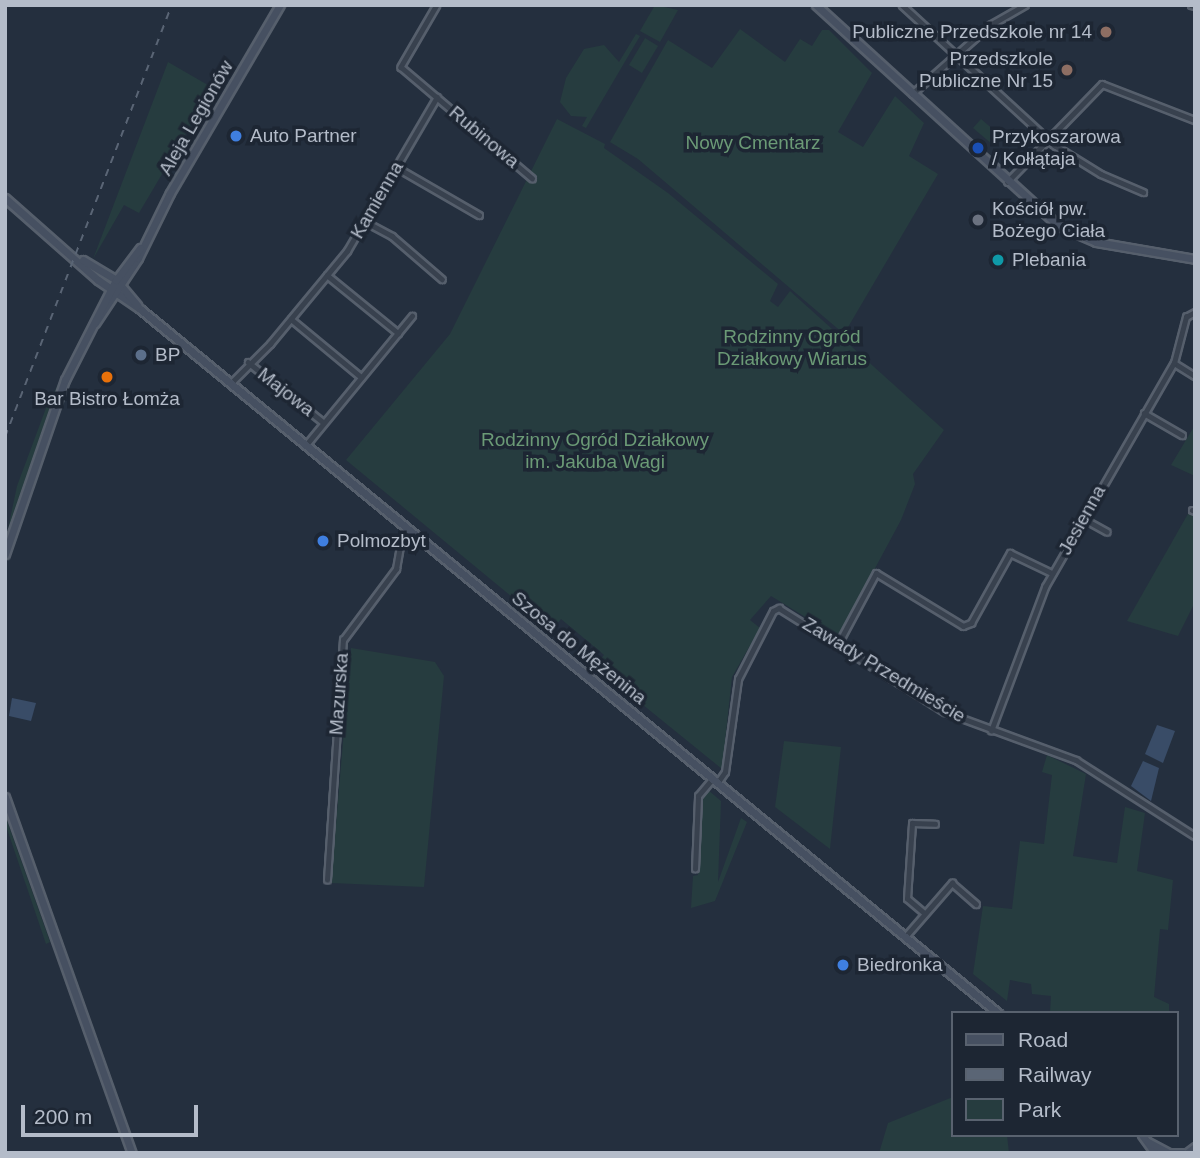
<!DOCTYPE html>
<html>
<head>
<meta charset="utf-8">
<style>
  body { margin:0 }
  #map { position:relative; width:1200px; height:1158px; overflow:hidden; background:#242f3e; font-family:Arial,sans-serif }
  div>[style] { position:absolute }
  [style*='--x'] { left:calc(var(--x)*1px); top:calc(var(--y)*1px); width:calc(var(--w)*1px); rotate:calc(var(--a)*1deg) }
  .green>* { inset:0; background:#263c3f }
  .water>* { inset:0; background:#394c67 }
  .roads { filter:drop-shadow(2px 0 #565f6c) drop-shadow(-2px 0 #565f6c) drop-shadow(0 2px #565f6c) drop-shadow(0 -2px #565f6c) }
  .street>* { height:4.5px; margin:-2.25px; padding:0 2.25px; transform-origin:2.25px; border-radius:2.25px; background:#38414e }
  .secondary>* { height:7px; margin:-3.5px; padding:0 3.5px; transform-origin:3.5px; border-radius:3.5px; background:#465061 }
  .rail>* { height:2px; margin-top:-1px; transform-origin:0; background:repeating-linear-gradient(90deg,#5a6575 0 7px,transparent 0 14px) }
  .dots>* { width:19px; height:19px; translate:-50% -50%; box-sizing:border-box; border:4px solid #1d2633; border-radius:50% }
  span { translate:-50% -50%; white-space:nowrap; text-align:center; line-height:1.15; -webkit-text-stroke:7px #1d2633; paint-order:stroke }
  .poi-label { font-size:19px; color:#b4bcc9 }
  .right { translate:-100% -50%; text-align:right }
  .left { translate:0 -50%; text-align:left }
  .street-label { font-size:19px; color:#b4bcc9 }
  .park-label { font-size:19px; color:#6b9a76 }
  .frame { position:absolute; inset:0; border:7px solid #b4bcc9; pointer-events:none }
  .legend { position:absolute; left:951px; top:1011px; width:228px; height:126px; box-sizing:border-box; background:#1d2633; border:2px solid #59626f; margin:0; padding:9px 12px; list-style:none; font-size:21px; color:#b4bcc9 }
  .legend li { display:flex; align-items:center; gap:14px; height:35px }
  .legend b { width:35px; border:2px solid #59626f }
  .scale { position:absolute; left:21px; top:1105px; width:177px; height:32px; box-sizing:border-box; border:4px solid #b4bcc9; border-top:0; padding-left:9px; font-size:21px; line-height:24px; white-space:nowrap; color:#b4bcc9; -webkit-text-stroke:5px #1d2633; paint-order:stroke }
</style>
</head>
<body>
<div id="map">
  <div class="green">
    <i style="clip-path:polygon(655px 5px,678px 10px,660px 42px,640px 31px)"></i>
    <i style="clip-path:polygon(740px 29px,785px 62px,800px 39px,812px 46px,822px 30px,829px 30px,872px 73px,838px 132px,863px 147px,895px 96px,924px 123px,909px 156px,938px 174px,844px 334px,638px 159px,610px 142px,668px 40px,712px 68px)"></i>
    <i style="clip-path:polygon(636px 34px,640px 36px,586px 128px,582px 126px,587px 117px,571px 116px,560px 102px,566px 78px,584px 49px,604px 45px,619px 62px)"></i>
    <i style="clip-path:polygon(645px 38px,658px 46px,642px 73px,629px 65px)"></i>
    <i style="clip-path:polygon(168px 62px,213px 88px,139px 213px,124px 205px,93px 259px)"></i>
    <i style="clip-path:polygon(557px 119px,605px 144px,604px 148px,668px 193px,778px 284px,770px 301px,778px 307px,790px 291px,944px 430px,913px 474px,915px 484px,901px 520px,838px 637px,771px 596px,750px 620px,760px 628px,732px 677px,722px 769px,595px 666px,604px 655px,561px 619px,552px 630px,346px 460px,450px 334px)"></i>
    <i style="clip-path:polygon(981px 119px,1001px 136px,993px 145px,973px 128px)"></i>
    <i style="clip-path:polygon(98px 305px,53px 398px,5px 543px,17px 486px,46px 408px)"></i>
    <i style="clip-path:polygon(1195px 425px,1195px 476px,1171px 465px)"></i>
    <i style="clip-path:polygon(1189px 512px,1195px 515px,1195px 602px,1178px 636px,1127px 621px)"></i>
    <i style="clip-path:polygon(351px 648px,435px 662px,444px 676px,424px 887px,331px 883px)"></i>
    <i style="clip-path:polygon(784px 741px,841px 747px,830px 849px,775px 807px)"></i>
    <i style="clip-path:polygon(1047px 755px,1086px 774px,1073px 856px,1117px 863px,1125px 807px,1145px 813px,1137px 871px,1173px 880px,1168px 930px,1160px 929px,1154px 997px,1169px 1004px,1169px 1013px,1050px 1013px,1051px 996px,1032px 994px,1031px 984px,1010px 980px,1007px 1001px,973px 974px,983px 906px,1012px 909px,1020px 841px,1044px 844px,1052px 775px,1042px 772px)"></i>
    <i style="clip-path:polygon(708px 790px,721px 801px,718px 882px,741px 818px,747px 822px,715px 901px,691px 908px,693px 876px,698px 875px,702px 797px)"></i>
    <i style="clip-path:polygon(5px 815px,50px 942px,46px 944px,5px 823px)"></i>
    <i style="clip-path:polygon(953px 1097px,953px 1135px,1007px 1135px,1009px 1153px,879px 1153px,888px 1123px)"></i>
  </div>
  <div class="water">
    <i style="clip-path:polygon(12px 698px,36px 703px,31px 721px,9px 716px)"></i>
    <i style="clip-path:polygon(1157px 725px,1175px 731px,1163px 763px,1145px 754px)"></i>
    <i style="clip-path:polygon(1143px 761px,1159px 768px,1151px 801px,1131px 786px)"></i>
  </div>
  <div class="roads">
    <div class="street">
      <i style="--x:437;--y:5;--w:72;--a:120.1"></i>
      <i style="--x:401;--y:67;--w:172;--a:40.3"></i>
      <i style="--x:902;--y:5;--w:207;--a:42.6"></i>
      <i style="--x:1054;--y:145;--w:55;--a:31.7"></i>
      <i style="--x:1101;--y:174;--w:46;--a:23.2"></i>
      <i style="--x:1191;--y:5;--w:4;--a:14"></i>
      <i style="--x:912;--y:94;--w:104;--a:-41.5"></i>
      <i style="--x:990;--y:25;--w:40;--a:-29.7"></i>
      <i style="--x:396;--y:167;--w:96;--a:30"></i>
      <i style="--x:1007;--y:182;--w:136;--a:-45.9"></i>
      <i style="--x:1102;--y:84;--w:100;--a:21.2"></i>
      <i style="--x:364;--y:221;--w:32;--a:28"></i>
      <i style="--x:392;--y:236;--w:66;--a:40.7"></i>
      <i style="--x:327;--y:275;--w:92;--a:39.2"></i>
      <i style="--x:291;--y:319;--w:91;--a:39.6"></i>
      <i style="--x:248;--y:362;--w:96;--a:38.7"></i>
      <i style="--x:1174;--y:363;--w:25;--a:32"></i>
      <i style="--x:230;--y:384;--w:57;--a:-45"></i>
      <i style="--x:270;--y:344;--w:121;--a:-50.4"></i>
      <i style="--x:347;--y:251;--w:178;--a:-59.7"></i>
      <i style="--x:1144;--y:413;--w:44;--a:30.1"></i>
      <i style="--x:306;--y:445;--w:167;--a:-50.6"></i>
      <i style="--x:1192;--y:510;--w:3;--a:18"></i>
      <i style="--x:1084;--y:519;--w:26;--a:29"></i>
      <i style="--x:839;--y:642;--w:78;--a:-61.8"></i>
      <i style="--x:876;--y:573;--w:102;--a:31.3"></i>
      <i style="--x:963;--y:626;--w:9;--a:-21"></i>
      <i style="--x:971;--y:623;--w:80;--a:-60.9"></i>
      <i style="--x:1010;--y:553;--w:47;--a:25.5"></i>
      <i style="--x:991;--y:731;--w:154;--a:-69.4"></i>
      <i style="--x:1045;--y:587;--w:258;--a:-60.1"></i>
      <i style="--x:1174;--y:363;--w:48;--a:-75.4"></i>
      <i style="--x:1186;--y:317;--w:10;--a:-29"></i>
      <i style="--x:718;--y:782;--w:12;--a:-55"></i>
      <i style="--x:725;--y:772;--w:94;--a:-82"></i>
      <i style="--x:738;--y:679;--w:76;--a:-62.8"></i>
      <i style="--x:773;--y:611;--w:7;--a:-27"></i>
      <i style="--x:779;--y:608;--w:196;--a:32.1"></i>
      <i style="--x:945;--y:712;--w:140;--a:20.1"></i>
      <i style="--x:1076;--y:760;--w:141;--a:32.6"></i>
      <i style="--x:695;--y:869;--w:73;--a:-87.6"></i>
      <i style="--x:698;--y:796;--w:23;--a:-50"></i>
      <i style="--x:327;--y:880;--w:241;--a:-86.2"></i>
      <i style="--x:343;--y:640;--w:89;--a:-53.3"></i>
      <i style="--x:396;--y:569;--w:27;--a:-80"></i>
      <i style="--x:401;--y:542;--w:15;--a:-58"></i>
      <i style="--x:925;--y:914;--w:23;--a:-140"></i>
      <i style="--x:907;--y:899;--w:76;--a:-86.2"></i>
      <i style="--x:912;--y:823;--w:23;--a:2"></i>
      <i style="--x:905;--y:937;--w:72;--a:-49"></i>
      <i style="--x:952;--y:883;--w:32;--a:41"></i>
    </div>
    <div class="secondary">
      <i style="--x:816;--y:5;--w:328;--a:42.3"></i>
      <i style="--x:1059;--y:226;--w:40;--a:23.4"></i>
      <i style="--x:1096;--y:242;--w:100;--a:9.7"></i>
      <i style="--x:5;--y:198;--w:124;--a:41.4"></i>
      <i style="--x:98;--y:280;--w:51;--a:34.6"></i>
      <i style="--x:140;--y:309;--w:1110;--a:39.37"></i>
      <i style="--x:83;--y:260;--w:39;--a:31"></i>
      <i style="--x:116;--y:280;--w:33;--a:50"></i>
      <i style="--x:95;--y:323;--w:78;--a:-56.5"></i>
      <i style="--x:138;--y:258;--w:72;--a:-63.8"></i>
      <i style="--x:170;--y:193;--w:218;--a:-59.7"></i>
      <i style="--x:5;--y:554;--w:184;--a:-71"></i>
      <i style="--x:65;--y:380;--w:112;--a:-63"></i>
      <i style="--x:116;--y:280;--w:40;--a:-53"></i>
      <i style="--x:5;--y:797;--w:378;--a:70.4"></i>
      <i style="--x:1142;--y:1135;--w:22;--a:54"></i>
      <i style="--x:1148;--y:1142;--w:24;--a:28"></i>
      <i style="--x:1170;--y:1153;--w:13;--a:0"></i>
      <i style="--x:1187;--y:1153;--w:10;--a:-37"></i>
    </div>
  </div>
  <div class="rail">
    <i style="--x:5;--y:437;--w:463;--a:-68.9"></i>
  </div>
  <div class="dots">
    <i style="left:1106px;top:32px;background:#8d6e63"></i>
    <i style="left:1067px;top:70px;background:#8d6e63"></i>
    <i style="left:236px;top:136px;background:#3f7fe0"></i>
    <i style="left:978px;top:148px;background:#1a4fb4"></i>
    <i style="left:978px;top:220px;background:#6b7280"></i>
    <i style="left:998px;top:260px;background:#0f9aa8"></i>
    <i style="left:141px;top:355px;background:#5c6f8a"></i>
    <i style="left:107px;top:377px;background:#e8710a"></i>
    <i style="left:323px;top:541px;background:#3f7fe0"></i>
    <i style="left:843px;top:965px;background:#3f7fe0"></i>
  </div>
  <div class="poi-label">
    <span class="right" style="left:1092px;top:32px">Publiczne Przedszkole nr 14</span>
    <span class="right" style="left:1053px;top:70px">Przedszkole<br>Publiczne Nr 15</span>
    <span class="left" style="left:250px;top:136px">Auto Partner</span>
    <span class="left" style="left:992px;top:148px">Przykoszarowa<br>/ Kołłątaja</span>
    <span class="left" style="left:992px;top:220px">Kościół pw.<br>Bożego Ciała</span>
    <span class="left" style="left:1012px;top:260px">Plebania</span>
    <span class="left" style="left:155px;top:355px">BP</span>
    <span style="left:107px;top:399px">Bar Bistro Łomża</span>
    <span class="left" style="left:337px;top:541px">Polmozbyt</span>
    <span class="left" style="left:857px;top:965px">Biedronka</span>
  </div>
  <div class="street-label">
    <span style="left:196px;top:118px;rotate:-60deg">Aleja Legionów</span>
    <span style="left:484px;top:137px;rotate:40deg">Rubinowa</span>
    <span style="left:377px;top:200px;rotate:-60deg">Kamienna</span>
    <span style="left:286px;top:392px;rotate:38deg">Majowa</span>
    <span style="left:1082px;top:520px;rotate:-61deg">Jesienna</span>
    <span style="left:579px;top:648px;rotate:39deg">Szosa do Mężenina</span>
    <span style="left:884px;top:670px;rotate:31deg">Zawady Przedmieście</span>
    <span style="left:339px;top:694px;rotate:-86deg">Mazurska</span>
  </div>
  <div class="park-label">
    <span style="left:753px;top:143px">Nowy Cmentarz</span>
    <span style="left:792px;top:348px">Rodzinny Ogród<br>Działkowy Wiarus</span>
    <span style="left:595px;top:451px">Rodzinny Ogród Działkowy<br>im. Jakuba Wagi</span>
  </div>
  <div class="frame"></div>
  <ul class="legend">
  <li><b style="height:9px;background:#465061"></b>Road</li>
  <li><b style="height:9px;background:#5a6575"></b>Railway</li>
  <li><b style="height:19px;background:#263c3f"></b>Park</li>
  </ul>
  <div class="scale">200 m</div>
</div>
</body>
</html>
